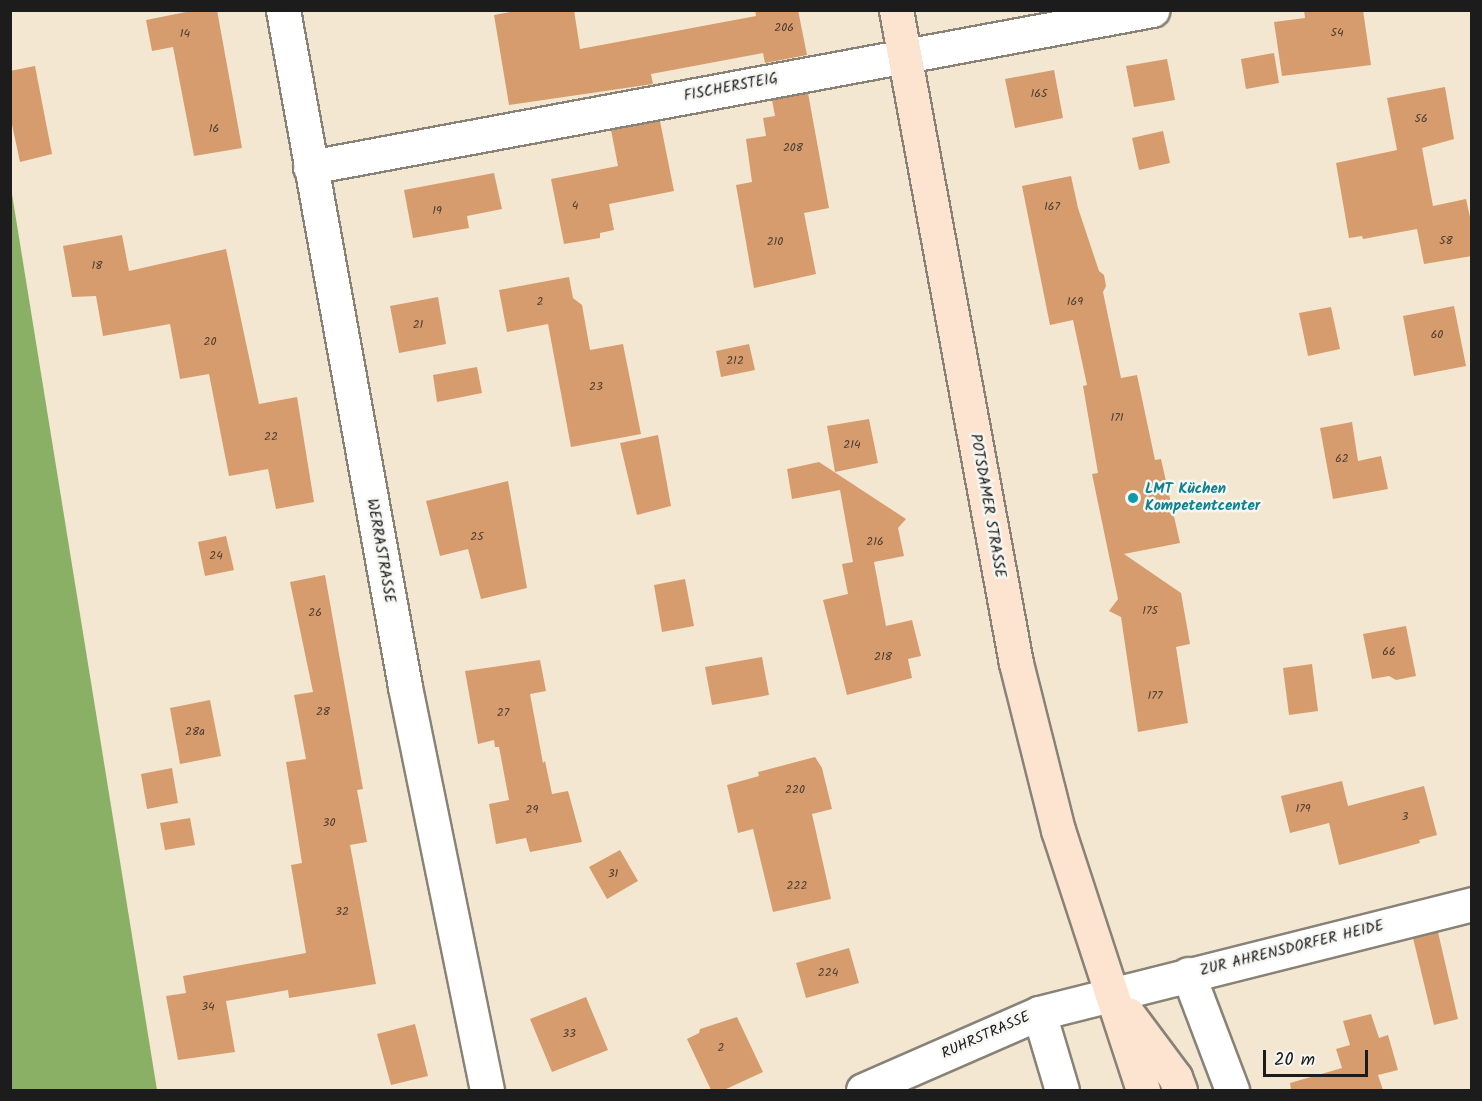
<!DOCTYPE html>
<html>
<head>
<meta charset="utf-8">
<style>
  body { margin:0 }
  #map { position:relative; width:1482px; height:1101px; overflow:hidden; background:#f3e7d2; font-family:Kalam,sans-serif }
  div>[style] { position:absolute }
  [style*='--x'] { left:calc(var(--x)*1px); top:calc(var(--y)*1px); width:calc(var(--w)*1px); rotate:calc(var(--a)*1deg) }
  .forest>* { inset:0; background:#8ab066 }
  .building>* { inset:0; background:#d79c6d }
  .roads { filter:drop-shadow(2px 0 #888277) drop-shadow(-2px 0 #888277) drop-shadow(0 2px #888277) drop-shadow(0 -2px #888277) }
  .street>* { height:33px; margin:-16.5px; padding:0 16.5px; transform-origin:16.5px; border-radius:16.5px; background:#fff }
  .secondary>* { height:33px; margin:-16.5px; padding:0 16.5px; transform-origin:16.5px; border-radius:16.5px; background:#fde4d1 }
  .dots>* { width:16px; height:16px; translate:-50% -50%; box-sizing:border-box; border:3px solid #f6f6f2; border-radius:50% }
  span { translate:-50% -50%; white-space:nowrap; text-align:center; line-height:1.15; -webkit-text-stroke:5px #f6f6f2; paint-order:stroke }
  .number-label { font-size:12px; color:#4b3c30 }
  .number-label span { -webkit-text-stroke-width:0 }
  .street-label { font-size:15px; color:#1c1c1c }
  .culture-label { font-size:15px; color:#0d838f; font-weight:700 }
  .left { translate:0 -50%; text-align:left }
  .frame { position:absolute; inset:0; border:12px solid #1c1c1c; pointer-events:none }
  .scale { position:absolute; left:1263px; top:1050px; width:105px; height:27px; box-sizing:border-box; border:3px solid #1c1c1c; border-top:0; padding-left:8px; font-size:18px; line-height:21px; white-space:nowrap; color:#1c1c1c; -webkit-text-stroke:4px #f6f6f2; paint-order:stroke }
</style>
</head>
<body>
<div id="map">
  <div class="forest">
    <i style="clip-path:polygon(10px 188px,11px 188px,157px 1090px,11px 1090px)"></i>
  </div>
  <div class="building">
    <i style="clip-path:polygon(196px 10px,217px 10px,242px 148px,194px 156px,173px 47px,152px 51px,146px 20px)"></i>
    <i style="clip-path:polygon(520px 10px,574px 10px,580px 49px,756px 16px,755px 10px,798px 10px,807px 55px,765px 63px,763px 53px,651px 74px,653px 84px,509px 105px,494px 15px)"></i>
    <i style="clip-path:polygon(1304px 10px,1363px 10px,1371px 65px,1282px 76px,1274px 22px,1305px 18px)"></i>
    <i style="clip-path:polygon(1274px 53px,1279px 83px,1246px 89px,1241px 59px)"></i>
    <i style="clip-path:polygon(1167px 59px,1175px 100px,1134px 107px,1126px 66px)"></i>
    <i style="clip-path:polygon(35px 66px,52px 154px,20px 162px,10px 115px,10px 71px)"></i>
    <i style="clip-path:polygon(1054px 70px,1063px 118px,1015px 128px,1005px 79px)"></i>
    <i style="clip-path:polygon(1445px 87px,1454px 139px,1422px 148px,1433px 206px,1466px 199px,1472px 226px,1472px 256px,1424px 264px,1417px 229px,1363px 239px,1362px 236px,1349px 238px,1336px 163px,1397px 150px,1387px 98px)"></i>
    <i style="clip-path:polygon(808px 93px,829px 208px,804px 213px,816px 274px,754px 288px,736px 185px,752px 182px,746px 139px,766px 136px,763px 118px,775px 116px,772px 100px)"></i>
    <i style="clip-path:polygon(660px 121px,674px 191px,609px 204px,614px 230px,600px 233px,600px 238px,564px 244px,551px 179px,618px 166px,611px 130px)"></i>
    <i style="clip-path:polygon(1163px 131px,1170px 163px,1139px 170px,1132px 138px)"></i>
    <i style="clip-path:polygon(494px 173px,502px 209px,467px 216px,469px 228px,413px 238px,404px 190px)"></i>
    <i style="clip-path:polygon(1071px 176px,1078px 208px,1099px 271px,1104px 275px,1106px 286px,1103px 292px,1121px 378px,1137px 375px,1155px 460px,1161px 459px,1180px 543px,1124px 554px,1181px 593px,1190px 644px,1176px 647px,1188px 723px,1138px 732px,1121px 617px,1109px 611px,1118px 599px,1092px 474px,1098px 473px,1083px 386px,1087px 385px,1073px 320px,1050px 325px,1022px 186px)"></i>
    <i style="clip-path:polygon(122px 235px,129px 271px,226px 249px,259px 404px,297px 397px,314px 502px,276px 509px,268px 469px,229px 476px,209px 374px,180px 379px,170px 324px,103px 336px,96px 296px,72px 297px,63px 246px)"></i>
    <i style="clip-path:polygon(569px 277px,573px 298px,582px 305px,590px 350px,623px 344px,641px 434px,571px 447px,548px 324px,507px 332px,499px 290px)"></i>
    <i style="clip-path:polygon(438px 297px,446px 344px,399px 353px,390px 306px)"></i>
    <i style="clip-path:polygon(1454px 306px,1466px 366px,1414px 376px,1403px 316px)"></i>
    <i style="clip-path:polygon(1331px 307px,1340px 349px,1308px 356px,1299px 313px)"></i>
    <i style="clip-path:polygon(749px 344px,755px 370px,721px 377px,716px 351px)"></i>
    <i style="clip-path:polygon(477px 367px,482px 393px,437px 402px,433px 375px)"></i>
    <i style="clip-path:polygon(869px 419px,878px 463px,835px 472px,827px 426px)"></i>
    <i style="clip-path:polygon(1352px 422px,1358px 461px,1381px 456px,1388px 489px,1333px 499px,1320px 428px)"></i>
    <i style="clip-path:polygon(658px 435px,671px 506px,637px 515px,620px 443px)"></i>
    <i style="clip-path:polygon(819px 462px,906px 519px,898px 528px,904px 556px,874px 562px,886px 626px,912px 620px,921px 656px,908px 659px,912px 678px,847px 695px,823px 600px,848px 594px,842px 564px,853px 562px,840px 490px,792px 499px,787px 469px)"></i>
    <i style="clip-path:polygon(508px 481px,527px 588px,481px 599px,468px 549px,440px 556px,426px 501px)"></i>
    <i style="clip-path:polygon(226px 536px,234px 570px,205px 576px,198px 542px)"></i>
    <i style="clip-path:polygon(325px 575px,363px 789px,357px 790px,367px 842px,350px 845px,376px 984px,289px 998px,288px 990px,226px 1001px,235px 1052px,178px 1060px,166px 996px,186px 993px,183px 976px,306px 953px,291px 865px,302px 863px,286px 762px,306px 759px,294px 695px,313px 692px,290px 582px)"></i>
    <i style="clip-path:polygon(685px 579px,694px 626px,662px 632px,654px 585px)"></i>
    <i style="clip-path:polygon(1406px 626px,1416px 676px,1396px 680px,1389px 676px,1372px 679px,1363px 634px)"></i>
    <i style="clip-path:polygon(762px 657px,769px 695px,712px 705px,705px 667px)"></i>
    <i style="clip-path:polygon(540px 660px,546px 691px,530px 694px,543px 763px,545px 761px,552px 794px,568px 791px,582px 842px,530px 852px,526px 838px,496px 844px,489px 804px,509px 800px,499px 747px,495px 747px,494px 740px,478px 744px,465px 671px)"></i>
    <i style="clip-path:polygon(1312px 664px,1318px 711px,1289px 715px,1283px 668px)"></i>
    <i style="clip-path:polygon(210px 700px,221px 756px,180px 764px,170px 708px)"></i>
    <i style="clip-path:polygon(815px 757px,822px 768px,832px 809px,812px 814px,831px 899px,773px 912px,753px 829px,738px 833px,727px 785px,759px 776px,758px 772px)"></i>
    <i style="clip-path:polygon(172px 768px,178px 803px,147px 809px,141px 774px)"></i>
    <i style="clip-path:polygon(1342px 781px,1348px 806px,1424px 786px,1437px 835px,1419px 840px,1420px 843px,1339px 865px,1329px 823px,1290px 833px,1281px 796px)"></i>
    <i style="clip-path:polygon(190px 818px,195px 845px,165px 850px,160px 823px)"></i>
    <i style="clip-path:polygon(620px 850px,638px 881px,607px 899px,589px 867px)"></i>
    <i style="clip-path:polygon(1438px 932px,1458px 1019px,1434px 1025px,1413px 938px)"></i>
    <i style="clip-path:polygon(849px 948px,859px 983px,806px 998px,796px 963px)"></i>
    <i style="clip-path:polygon(586px 997px,608px 1050px,552px 1072px,530px 1019px)"></i>
    <i style="clip-path:polygon(1371px 1014px,1379px 1038px,1388px 1035px,1398px 1070px,1378px 1075px,1383px 1090px,1291px 1090px,1290px 1083px,1342px 1068px,1336px 1049px,1350px 1045px,1343px 1021px)"></i>
    <i style="clip-path:polygon(737px 1017px,763px 1072px,724px 1090px,711px 1090px,687px 1039px,699px 1033px,700px 1029px)"></i>
    <i style="clip-path:polygon(415px 1024px,428px 1076px,391px 1085px,377px 1034px)"></i>
  </div>
  <div class="roads">
    <div class="street">
      <i style="--x:283;--y:10;--w:688;--a:79.78"></i>
      <i style="--x:405;--y:687;--w:411;--a:78.5"></i>
      <i style="--x:310;--y:167;--w:857;--a:-10.56"></i>
      <i style="--x:1188;--y:974;--w:124;--a:69.2"></i>
      <i style="--x:1039;--y:1013;--w:80;--a:73.4"></i>
      <i style="--x:863;--y:1090;--w:192;--a:-23.6"></i>
      <i style="--x:1039;--y:1013;--w:447;--a:-14.1"></i>
    </div>
    <div class="secondary">
      <i style="--x:896;--y:10;--w:664;--a:79.59"></i>
      <i style="--x:1016;--y:663;--w:172;--a:75.9"></i>
      <i style="--x:1058;--y:830;--w:274;--a:71.9"></i>
      <i style="--x:1128;--y:1014;--w:79;--a:53.3"></i>
      <i style="--x:1175;--y:1077;--w:14;--a:69"></i>
    </div>
  </div>
  <div class="dots">
    <i style="left:1133px;top:498px;background:#0f9aa8"></i>
  </div>
  <div class="number-label">
    <span style="left:784px;top:28px">206</span>
    <span style="left:1337px;top:33px">54</span>
    <span style="left:185px;top:34px">14</span>
    <span style="left:1039px;top:94px">165</span>
    <span style="left:1421px;top:119px">56</span>
    <span style="left:214px;top:129px">16</span>
    <span style="left:793px;top:148px">208</span>
    <span style="left:575px;top:206px">4</span>
    <span style="left:1052px;top:207px">167</span>
    <span style="left:437px;top:211px">19</span>
    <span style="left:1446px;top:241px">58</span>
    <span style="left:775px;top:242px">210</span>
    <span style="left:97px;top:266px">18</span>
    <span style="left:540px;top:302px">2</span>
    <span style="left:1075px;top:302px">169</span>
    <span style="left:418px;top:325px">21</span>
    <span style="left:1437px;top:335px">60</span>
    <span style="left:210px;top:342px">20</span>
    <span style="left:735px;top:361px">212</span>
    <span style="left:596px;top:387px">23</span>
    <span style="left:1117px;top:418px">171</span>
    <span style="left:271px;top:437px">22</span>
    <span style="left:852px;top:445px">214</span>
    <span style="left:1342px;top:459px">62</span>
    <span style="left:477px;top:537px">25</span>
    <span style="left:875px;top:542px">216</span>
    <span style="left:216px;top:556px">24</span>
    <span style="left:1150px;top:611px">175</span>
    <span style="left:315px;top:613px">26</span>
    <span style="left:1389px;top:652px">66</span>
    <span style="left:883px;top:657px">218</span>
    <span style="left:1155px;top:696px">177</span>
    <span style="left:323px;top:712px">28</span>
    <span style="left:503px;top:713px">27</span>
    <span style="left:195px;top:732px">28a</span>
    <span style="left:795px;top:790px">220</span>
    <span style="left:1303px;top:809px">179</span>
    <span style="left:532px;top:810px">29</span>
    <span style="left:1405px;top:817px">3</span>
    <span style="left:329px;top:823px">30</span>
    <span style="left:613px;top:874px">31</span>
    <span style="left:797px;top:886px">222</span>
    <span style="left:342px;top:912px">32</span>
    <span style="left:828px;top:973px">224</span>
    <span style="left:208px;top:1007px">34</span>
    <span style="left:569px;top:1034px">33</span>
    <span style="left:721px;top:1048px">2</span>
  </div>
  <div class="street-label">
    <span style="left:731px;top:88px;rotate:-11deg">FISCHERSTEIG</span>
    <span style="left:987px;top:506px;rotate:80deg">POTSDAMER STRASSE</span>
    <span style="left:380px;top:551px;rotate:80deg">WERRASTRASSE</span>
    <span style="left:1292px;top:949px;rotate:-14deg">ZUR AHRENSDORFER HEIDE</span>
    <span style="left:986px;top:1036px;rotate:-24deg">RUHRSTRASSE</span>
  </div>
  <div class="culture-label">
    <span class="left" style="left:1145px;top:498px">LMT Küchen<br>Kompetentcenter</span>
  </div>
  <div class="frame"></div>
  <div class="scale">20 m</div>
</div>
</body>
</html>
